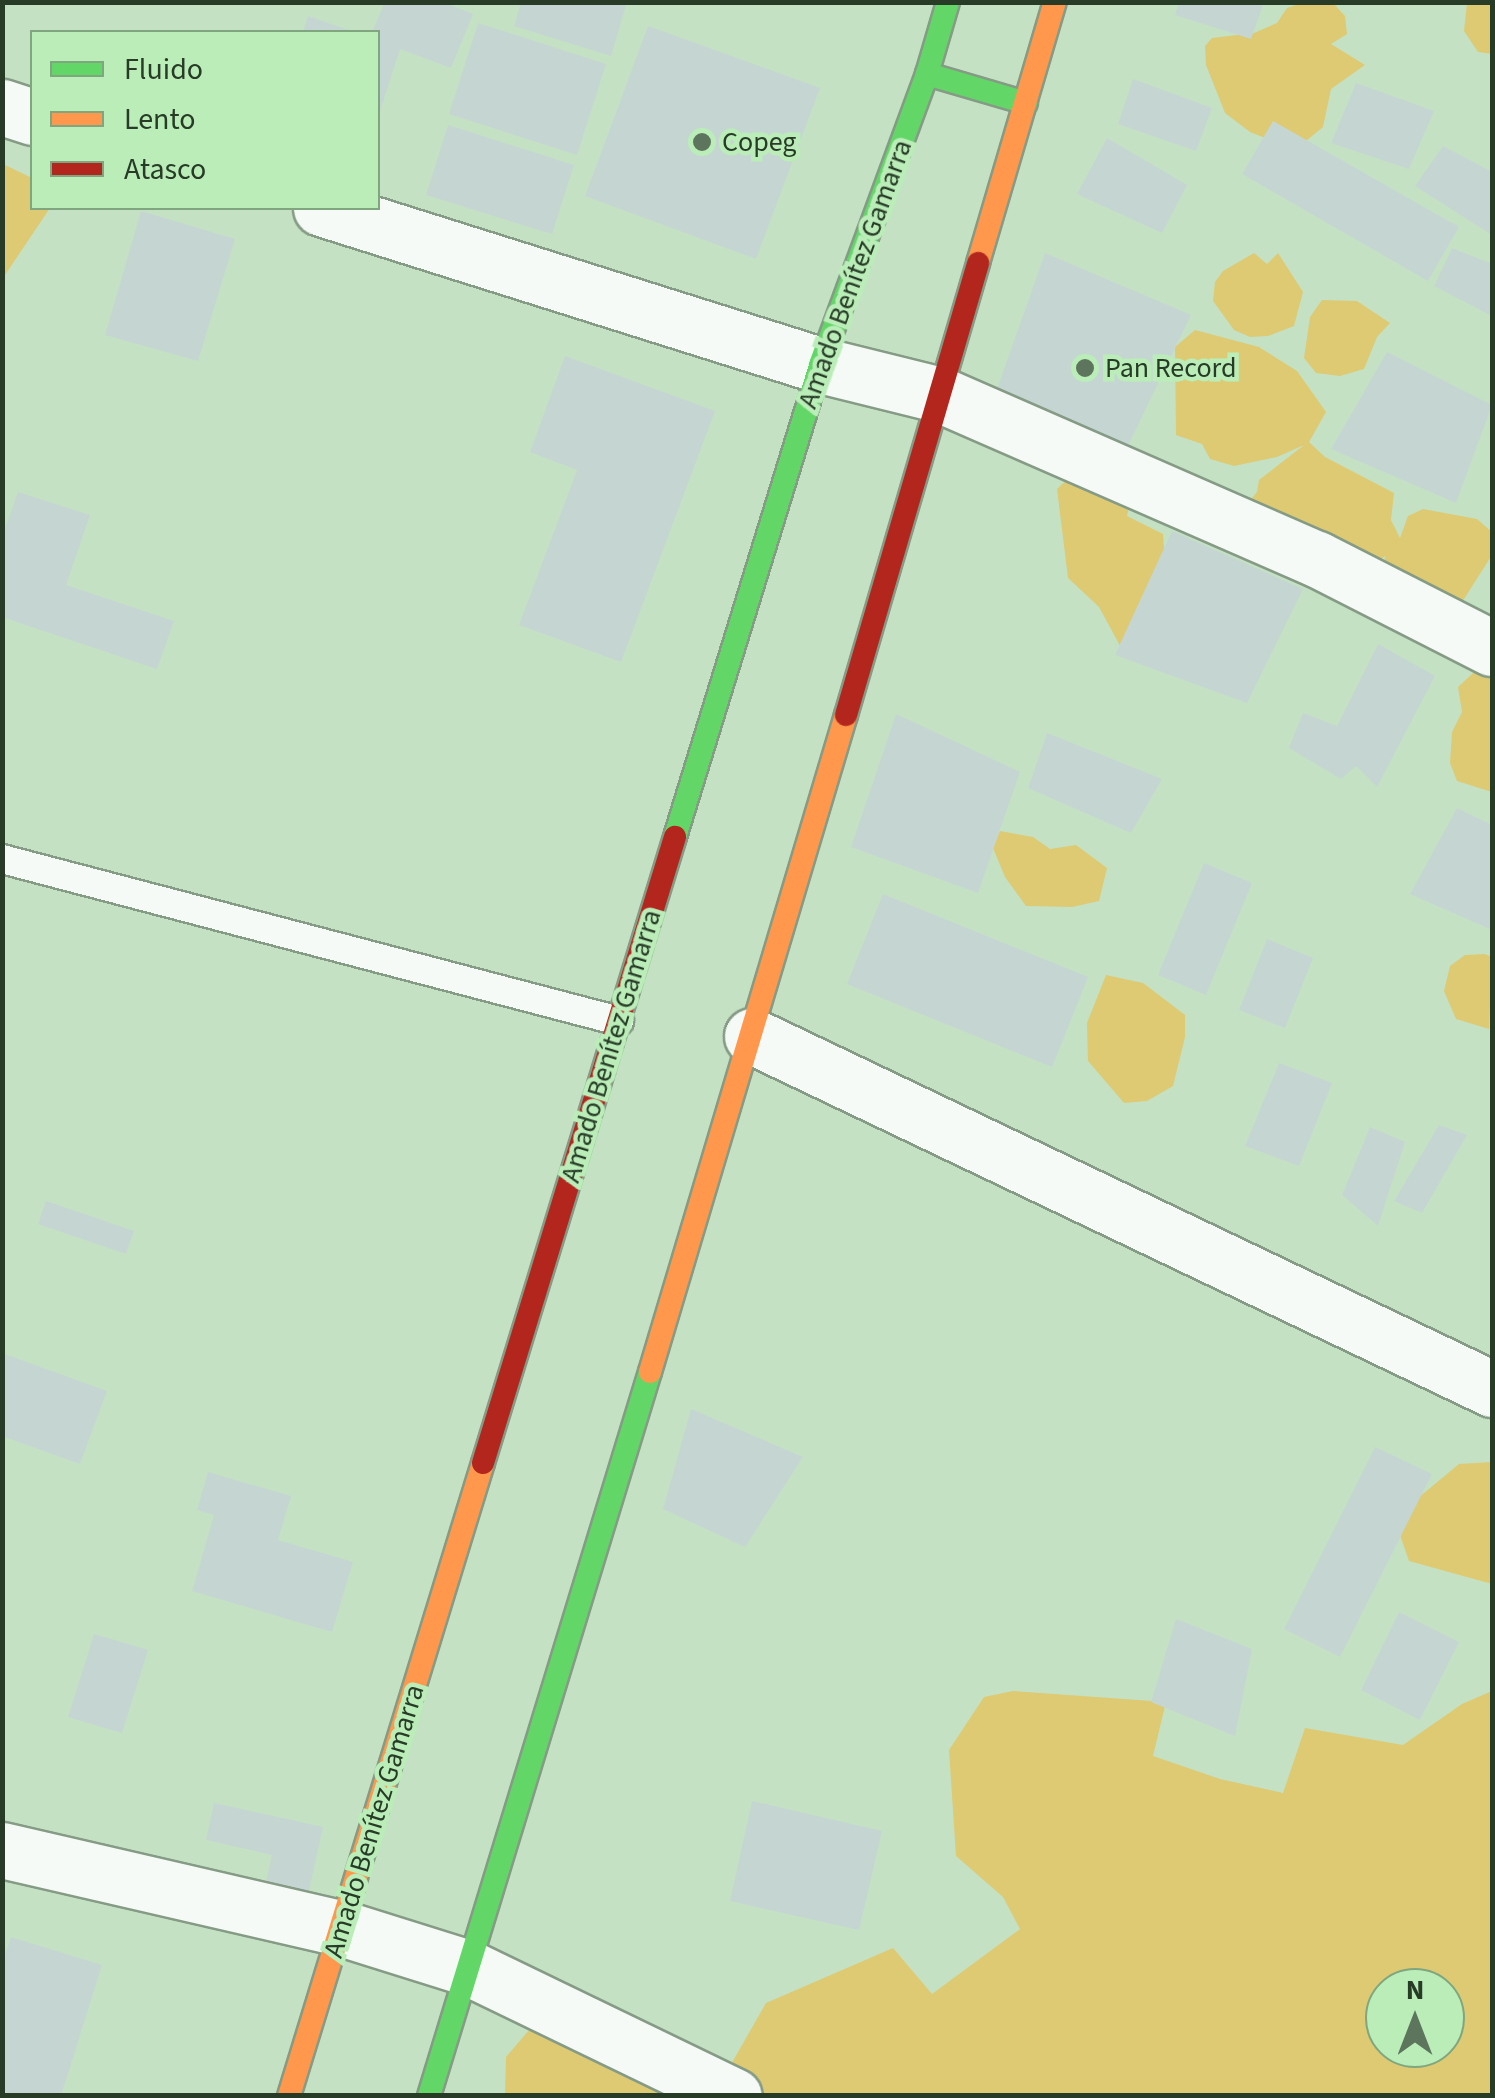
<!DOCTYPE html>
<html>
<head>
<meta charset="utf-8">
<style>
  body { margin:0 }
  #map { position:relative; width:1495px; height:2098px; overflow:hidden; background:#c5e1c4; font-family:"Source Sans 3",sans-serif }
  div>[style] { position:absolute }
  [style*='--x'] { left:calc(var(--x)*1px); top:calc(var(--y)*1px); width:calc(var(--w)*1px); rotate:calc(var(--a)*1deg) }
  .green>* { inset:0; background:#ddca73 }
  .building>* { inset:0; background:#c5d6d2 }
  .roads { filter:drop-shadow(2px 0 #859b85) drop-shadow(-2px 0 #859b85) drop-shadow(0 2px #859b85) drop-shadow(0 -2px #859b85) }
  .lane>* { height:28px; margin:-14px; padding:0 14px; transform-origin:14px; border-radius:14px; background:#f6faf6 }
  .street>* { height:55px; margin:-27.5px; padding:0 27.5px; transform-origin:27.5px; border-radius:27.5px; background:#f6faf6 }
  .fast>* { height:22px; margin:-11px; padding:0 11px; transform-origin:11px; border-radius:11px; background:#63d668 }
  .slow>* { height:22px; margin:-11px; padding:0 11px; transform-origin:11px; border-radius:11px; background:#ff974d }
  .jam>* { height:22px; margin:-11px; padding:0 11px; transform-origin:11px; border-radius:11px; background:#b3261e }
  .dots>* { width:28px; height:28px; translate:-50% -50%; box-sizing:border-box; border:5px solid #baedb8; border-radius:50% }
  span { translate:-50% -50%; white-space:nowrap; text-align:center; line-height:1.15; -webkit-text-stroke:9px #baedb8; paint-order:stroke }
  .poi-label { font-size:28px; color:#273b26 }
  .left { translate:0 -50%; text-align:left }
  .street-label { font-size:28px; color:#273b26 }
  .frame { position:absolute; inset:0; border:5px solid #273b26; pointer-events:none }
  .legend { position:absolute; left:30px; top:30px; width:350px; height:180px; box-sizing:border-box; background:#baedb8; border:2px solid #7fa67e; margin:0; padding:12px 18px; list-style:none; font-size:30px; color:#273b26 }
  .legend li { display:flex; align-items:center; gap:20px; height:50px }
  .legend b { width:50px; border:2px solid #7fa67e }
  .north { position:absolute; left:1365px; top:1968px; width:100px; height:100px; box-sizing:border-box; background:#baedb8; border:2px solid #7fa67e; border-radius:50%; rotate:0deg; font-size:28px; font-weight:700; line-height:40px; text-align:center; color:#273b26 }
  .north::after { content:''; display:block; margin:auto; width:35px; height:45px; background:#5e755d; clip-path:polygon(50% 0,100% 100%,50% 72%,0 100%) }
</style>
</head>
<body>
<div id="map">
  <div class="green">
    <i style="clip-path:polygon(1302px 3px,1333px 3px,1345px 16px,1347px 34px,1331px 44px,1365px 65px,1331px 89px,1323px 127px,1295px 150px,1250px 132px,1225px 113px,1206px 65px,1205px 46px,1212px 38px,1254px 33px,1277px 23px,1287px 8px)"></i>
    <i style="clip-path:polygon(1467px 3px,1492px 3px,1492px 54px,1478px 52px,1464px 31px)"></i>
    <i style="clip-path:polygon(3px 164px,32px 178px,32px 208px,50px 208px,3px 278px)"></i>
    <i style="clip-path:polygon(1254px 253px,1267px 264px,1278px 253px,1303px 292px,1294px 326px,1268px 336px,1250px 337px,1234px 330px,1213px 301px,1215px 282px,1223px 271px)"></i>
    <i style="clip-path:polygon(1322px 300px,1357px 301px,1390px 323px,1377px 337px,1364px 369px,1340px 376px,1316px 373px,1304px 358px,1310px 317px)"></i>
    <i style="clip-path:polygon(1195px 330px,1259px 347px,1297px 371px,1326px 412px,1309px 442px,1325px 457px,1394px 493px,1391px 520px,1400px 538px,1408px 516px,1423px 509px,1477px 519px,1492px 532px,1492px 555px,1457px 610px,1383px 575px,1385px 556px,1377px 563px,1243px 509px,1257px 492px,1259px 480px,1304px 445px,1277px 457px,1234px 466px,1210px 459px,1202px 444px,1176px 435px,1175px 347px)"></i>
    <i style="clip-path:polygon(1097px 451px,1141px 455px,1127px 516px,1163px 534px,1166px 576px,1124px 653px,1099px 607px,1068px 578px,1057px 489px)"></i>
    <i style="clip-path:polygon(1485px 662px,1492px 664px,1492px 792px,1457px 781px,1450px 763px,1452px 732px,1462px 712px,1458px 687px)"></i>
    <i style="clip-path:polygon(1000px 831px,1033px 837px,1050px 849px,1076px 845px,1107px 868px,1099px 901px,1072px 907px,1026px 906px,1005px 877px,993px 848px)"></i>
    <i style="clip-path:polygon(1485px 954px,1492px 957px,1489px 1029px,1456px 1019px,1444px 991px,1450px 966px,1465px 955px)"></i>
    <i style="clip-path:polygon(1106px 975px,1143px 983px,1185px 1015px,1185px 1037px,1173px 1086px,1147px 1101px,1124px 1103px,1088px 1061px,1087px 1023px)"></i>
    <i style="clip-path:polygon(1492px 1462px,1492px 1584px,1409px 1561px,1394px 1518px,1459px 1464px)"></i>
    <i style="clip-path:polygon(evenodd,1013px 1691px,1166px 1702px,1153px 1756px,1220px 1779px,1283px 1793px,1305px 1728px,1403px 1745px,1462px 1704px,1492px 1691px,1492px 2095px,713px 2096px,766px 2003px,893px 1948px,932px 1994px,1020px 1929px,1003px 1897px,956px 1856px,949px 1750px,984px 1697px,1013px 1691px,1385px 1988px,1445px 1988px,1445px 2048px,1385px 2048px,1385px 1988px)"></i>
    <i style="clip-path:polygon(530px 2029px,556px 2033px,672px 2095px,505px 2096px,506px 2057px)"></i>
  </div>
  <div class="building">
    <i style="clip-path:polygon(385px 2px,443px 2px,473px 14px,451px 68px,400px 49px,378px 117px,378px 32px,372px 32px)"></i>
    <i style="clip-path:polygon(521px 2px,627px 2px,611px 56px,514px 26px)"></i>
    <i style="clip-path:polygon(1179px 2px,1264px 2px,1251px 39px,1175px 15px)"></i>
    <i style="clip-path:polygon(308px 16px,354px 32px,303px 32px)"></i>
    <i style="clip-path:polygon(478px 23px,606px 64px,577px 155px,449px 114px)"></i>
    <i style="clip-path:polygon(648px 26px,820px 88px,756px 259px,585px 196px)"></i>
    <i style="clip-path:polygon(1133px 79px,1212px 108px,1196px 151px,1118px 124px)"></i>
    <i style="clip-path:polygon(1356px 83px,1434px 111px,1409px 169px,1331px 143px)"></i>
    <i style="clip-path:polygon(1273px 121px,1459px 227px,1428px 281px,1242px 174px)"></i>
    <i style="clip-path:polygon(448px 125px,574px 165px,552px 234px,426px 195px)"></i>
    <i style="clip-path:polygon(1107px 138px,1187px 185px,1162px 233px,1077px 194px)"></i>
    <i style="clip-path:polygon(1443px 146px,1492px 172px,1492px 235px,1415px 186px)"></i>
    <i style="clip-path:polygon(141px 211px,235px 239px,198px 361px,105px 335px)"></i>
    <i style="clip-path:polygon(1452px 248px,1492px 264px,1492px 316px,1434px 286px)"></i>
    <i style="clip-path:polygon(1045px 253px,1191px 315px,1124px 454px,997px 389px)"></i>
    <i style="clip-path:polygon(1387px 352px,1492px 405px,1456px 503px,1331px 449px)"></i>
    <i style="clip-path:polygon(565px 356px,715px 411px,621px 662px,519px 625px,577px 470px,530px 452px)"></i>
    <i style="clip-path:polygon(18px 492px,90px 515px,66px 585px,174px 621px,157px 669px,2px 617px,2px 537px)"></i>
    <i style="clip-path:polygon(1172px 531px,1303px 589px,1247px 703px,1115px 655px)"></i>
    <i style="clip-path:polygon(1378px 644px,1435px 676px,1377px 787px,1356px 766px,1341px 779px,1289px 748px,1303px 713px,1337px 726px)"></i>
    <i style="clip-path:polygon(896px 714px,1020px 772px,978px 893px,851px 847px)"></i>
    <i style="clip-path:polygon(1047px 733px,1162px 779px,1131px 833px,1028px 788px)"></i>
    <i style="clip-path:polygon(1457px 808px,1492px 825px,1492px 930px,1410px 894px)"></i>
    <i style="clip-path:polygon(1204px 863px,1252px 883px,1206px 995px,1158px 975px)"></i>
    <i style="clip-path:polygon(883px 894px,1088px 977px,1052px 1067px,847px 984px)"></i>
    <i style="clip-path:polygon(1267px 939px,1313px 958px,1285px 1028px,1239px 1010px)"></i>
    <i style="clip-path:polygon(1279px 1063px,1332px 1083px,1299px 1166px,1245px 1146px)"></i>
    <i style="clip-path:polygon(1439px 1125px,1467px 1135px,1422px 1213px,1394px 1201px)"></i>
    <i style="clip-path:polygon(1370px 1127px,1405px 1142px,1378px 1226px,1342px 1195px)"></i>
    <i style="clip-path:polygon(46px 1201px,134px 1231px,126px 1254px,38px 1224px)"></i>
    <i style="clip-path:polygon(2px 1353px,107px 1391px,80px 1464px,2px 1436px)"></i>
    <i style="clip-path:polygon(691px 1409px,803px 1457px,745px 1547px,663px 1509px)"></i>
    <i style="clip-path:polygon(1375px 1447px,1432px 1474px,1340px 1657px,1284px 1629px)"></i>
    <i style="clip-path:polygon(208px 1472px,291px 1496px,278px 1540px,353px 1562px,332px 1632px,192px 1591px,214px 1515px,197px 1510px)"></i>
    <i style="clip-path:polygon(1399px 1612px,1459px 1642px,1420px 1720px,1361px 1690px)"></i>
    <i style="clip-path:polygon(1176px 1619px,1252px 1649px,1235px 1736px,1151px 1702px)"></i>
    <i style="clip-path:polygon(94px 1634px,148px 1650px,122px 1733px,68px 1717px)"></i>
    <i style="clip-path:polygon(752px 1801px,882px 1831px,859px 1930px,730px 1901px)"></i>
    <i style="clip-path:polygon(214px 1803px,323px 1827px,308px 1895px,265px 1886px,272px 1855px,206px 1840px)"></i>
    <i style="clip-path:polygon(11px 1937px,102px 1965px,61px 2096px,2px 2096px,2px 1963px)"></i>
  </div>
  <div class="roads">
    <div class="lane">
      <i style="--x:2;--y:859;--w:638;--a:14.71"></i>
    </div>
    <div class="street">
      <i style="--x:2;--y:107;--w:32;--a:18"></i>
      <i style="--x:321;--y:208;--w:523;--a:17.47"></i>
      <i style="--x:820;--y:365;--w:125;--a:13.9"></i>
      <i style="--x:941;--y:395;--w:410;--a:23.6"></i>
      <i style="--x:1317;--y:559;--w:196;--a:27"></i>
      <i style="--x:752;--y:1036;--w:820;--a:25.5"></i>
      <i style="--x:2;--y:1850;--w:348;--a:13"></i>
      <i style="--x:341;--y:1928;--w:134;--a:17.4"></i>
      <i style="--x:469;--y:1968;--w:294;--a:25.8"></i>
    </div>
    <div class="fast">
      <i style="--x:927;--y:74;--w:103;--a:16.3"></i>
      <i style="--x:675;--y:837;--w:494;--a:-72.9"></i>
      <i style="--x:820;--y:365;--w:310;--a:-69.8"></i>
      <i style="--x:927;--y:74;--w:75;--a:-73.7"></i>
      <i style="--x:429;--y:2096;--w:757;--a:-73.03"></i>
    </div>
    <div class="slow">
      <i style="--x:978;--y:263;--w:272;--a:-73.6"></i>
      <i style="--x:650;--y:1372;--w:686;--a:-73.39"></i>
      <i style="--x:289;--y:2096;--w:662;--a:-72.96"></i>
    </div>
    <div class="jam">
      <i style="--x:846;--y:715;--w:471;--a:-73.7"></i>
      <i style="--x:483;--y:1463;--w:655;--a:-72.95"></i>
    </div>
  </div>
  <div class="dots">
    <i style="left:702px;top:142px;background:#5e755d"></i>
    <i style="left:1085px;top:368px;background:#5e755d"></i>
  </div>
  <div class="poi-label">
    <span class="left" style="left:722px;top:142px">Copeg</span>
    <span class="left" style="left:1105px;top:368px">Pan Record</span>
  </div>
  <div class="street-label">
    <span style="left:855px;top:274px;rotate:-70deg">Amado Benítez Gamarra</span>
    <span style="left:611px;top:1046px;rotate:-73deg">Amado Benítez Gamarra</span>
    <span style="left:374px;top:1821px;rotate:-73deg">Amado Benítez Gamarra</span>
  </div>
  <div class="frame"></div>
  <ul class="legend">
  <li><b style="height:12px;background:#63d668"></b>Fluido</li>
  <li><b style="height:12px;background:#ff974d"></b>Lento</li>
  <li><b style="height:12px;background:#b3261e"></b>Atasco</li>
  </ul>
  <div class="north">N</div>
</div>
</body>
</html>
